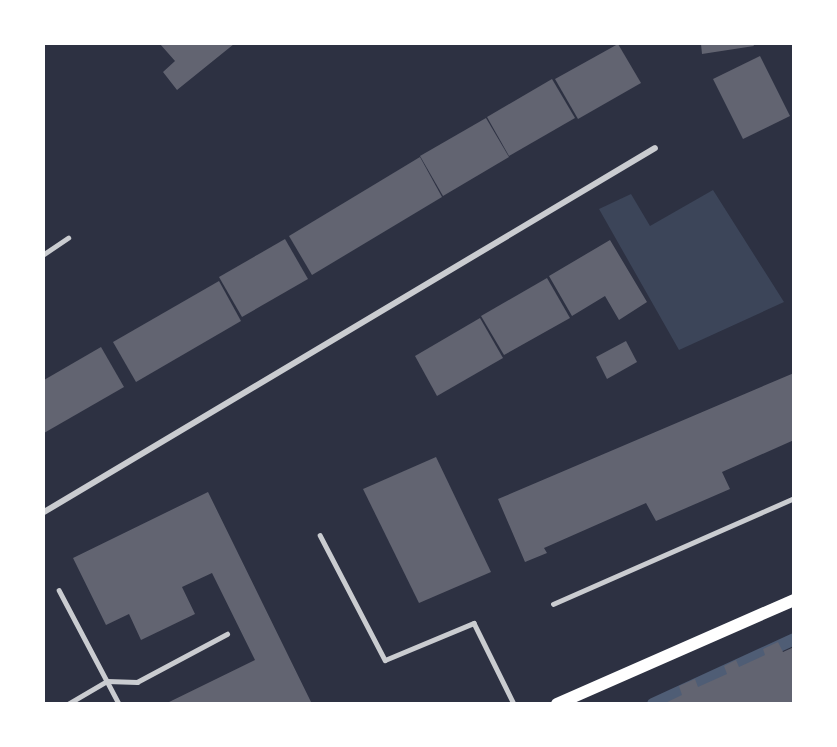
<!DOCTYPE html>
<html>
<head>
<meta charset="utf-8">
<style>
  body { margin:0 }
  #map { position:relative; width:837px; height:747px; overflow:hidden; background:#2d3142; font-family:"IBM Plex Sans",sans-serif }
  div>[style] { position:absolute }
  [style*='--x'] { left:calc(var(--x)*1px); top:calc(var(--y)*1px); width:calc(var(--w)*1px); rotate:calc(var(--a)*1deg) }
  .green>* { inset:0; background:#3c4559 }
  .stream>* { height:12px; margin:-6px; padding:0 6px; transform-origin:6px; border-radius:6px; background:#4f5d75 }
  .building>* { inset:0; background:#626471 }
  .service>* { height:4.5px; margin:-2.25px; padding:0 2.25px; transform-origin:2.25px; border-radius:2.25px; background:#caccd0 }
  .minor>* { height:6px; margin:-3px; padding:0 3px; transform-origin:3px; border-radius:3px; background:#caccd0 }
  .secondary>* { height:12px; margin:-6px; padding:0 6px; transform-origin:6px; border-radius:6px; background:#fff }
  span { translate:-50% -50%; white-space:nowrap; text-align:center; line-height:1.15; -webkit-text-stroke:4.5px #fff; paint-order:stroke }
  .frame { position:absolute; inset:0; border:45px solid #fff; pointer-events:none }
</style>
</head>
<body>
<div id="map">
  <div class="green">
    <i style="clip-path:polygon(713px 190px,784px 302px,679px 350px,599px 209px,631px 194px,650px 226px)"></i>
  </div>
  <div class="stream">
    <i style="--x:653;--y:704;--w:155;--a:-24.7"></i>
  </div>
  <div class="building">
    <i style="clip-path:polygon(160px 44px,234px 44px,177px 90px,163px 72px,175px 61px)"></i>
    <i style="clip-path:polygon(618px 44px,641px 83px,578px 119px,555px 79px)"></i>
    <i style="clip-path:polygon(701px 44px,753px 44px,754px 46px,702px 54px)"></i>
    <i style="clip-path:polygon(760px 56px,790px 116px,743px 139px,713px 79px)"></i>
    <i style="clip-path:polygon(552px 79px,575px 118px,509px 156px,487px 117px)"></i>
    <i style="clip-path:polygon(486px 118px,509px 157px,443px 196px,420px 156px)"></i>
    <i style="clip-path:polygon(420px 157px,442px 197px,312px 275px,289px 236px)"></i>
    <i style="clip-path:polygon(285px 239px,308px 279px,242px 317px,219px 277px)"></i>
    <i style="clip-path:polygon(610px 240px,647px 302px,619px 320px,605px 296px,572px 316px,549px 276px)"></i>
    <i style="clip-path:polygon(547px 278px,570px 318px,504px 355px,481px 316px)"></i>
    <i style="clip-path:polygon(219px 281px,241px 321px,136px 382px,113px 342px)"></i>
    <i style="clip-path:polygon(480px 318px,503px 358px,437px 396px,415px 356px)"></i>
    <i style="clip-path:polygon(626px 341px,637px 362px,607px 379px,596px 357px)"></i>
    <i style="clip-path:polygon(101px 347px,124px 387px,44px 433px,44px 380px)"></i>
    <i style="clip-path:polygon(794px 373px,794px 440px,722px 472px,730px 489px,656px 521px,646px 503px,544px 548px,547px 553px,525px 562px,498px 499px)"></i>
    <i style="clip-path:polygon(436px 457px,491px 572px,419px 603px,363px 489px)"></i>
    <i style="clip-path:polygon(208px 492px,312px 704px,165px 704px,255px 660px,212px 573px,182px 587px,195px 614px,141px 640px,129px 614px,106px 625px,73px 558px)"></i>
    <i style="clip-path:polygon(778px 642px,783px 652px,794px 647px,794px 704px,663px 704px,682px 695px,679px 686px,695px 679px,698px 687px,727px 674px,724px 666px,736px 660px,739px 667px,765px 655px,763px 649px)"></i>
  </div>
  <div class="service">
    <i style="--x:44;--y:254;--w:29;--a:-34"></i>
    <i style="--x:320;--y:535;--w:141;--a:62.5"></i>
    <i style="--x:385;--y:660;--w:96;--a:-22.6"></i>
    <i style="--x:474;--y:623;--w:90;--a:63.7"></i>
    <i style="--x:59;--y:590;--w:129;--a:62.2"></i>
    <i style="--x:553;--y:604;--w:263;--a:-23.7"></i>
    <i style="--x:68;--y:704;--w:45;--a:-30.5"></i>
    <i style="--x:107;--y:681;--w:30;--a:2"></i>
    <i style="--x:137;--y:682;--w:102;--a:-28.1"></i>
  </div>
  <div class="minor">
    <i style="--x:44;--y:512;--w:711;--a:-30.78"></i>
  </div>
  <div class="secondary">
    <i style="--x:557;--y:704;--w:259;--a:-23.7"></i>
  </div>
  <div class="frame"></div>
</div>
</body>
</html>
